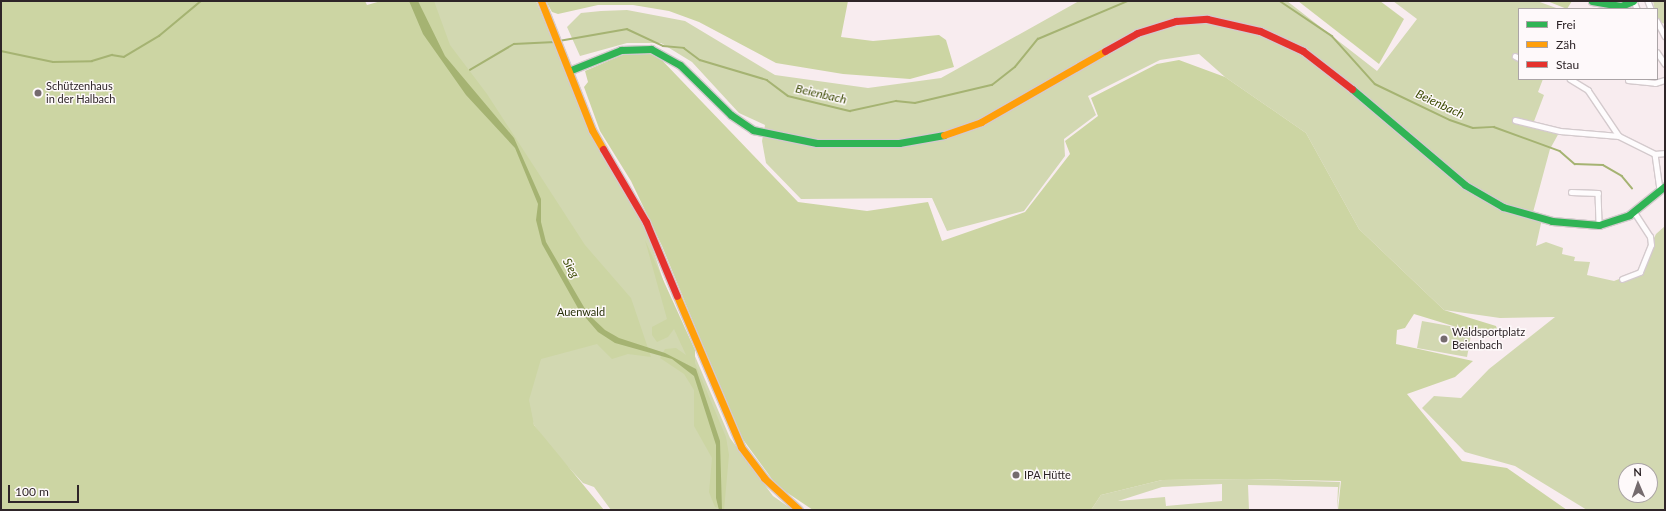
<!DOCTYPE html>
<html>
<head>
<meta charset="utf-8">
<style>
  body { margin:0 }
  #map { position:relative; width:1666px; height:511px; overflow:hidden; background:#f8ecef; font-family:Lato,sans-serif }
  div>[style] { position:absolute }
  [style*='--x'] { left:calc(var(--x)*1px); top:calc(var(--y)*1px); width:calc(var(--w)*1px); rotate:calc(var(--a)*1deg) }
  .green>* { inset:0; background:#d2d8b1 }
  .forest>* { inset:0; background:#ccd5a3 }
  .water>* { inset:0; background:#a5b372 }
  .stream>* { height:1.5px; margin:-0.75px; padding:0 0.75px; transform-origin:0.75px; border-radius:0.75px; background:#a5b372 }
  .roads { filter:drop-shadow(1px 0 #d4cacd) drop-shadow(-1px 0 #d4cacd) drop-shadow(0 1px #d4cacd) drop-shadow(0 -1px #d4cacd) }
  .street>* { height:4.5px; margin:-2.25px; padding:0 2.25px; transform-origin:2.25px; border-radius:2.25px; background:#fefcfd }
  .fast>* { height:7px; margin:-3.5px; padding:0 3.5px; transform-origin:3.5px; border-radius:3.5px; background:#30b455 }
  .slow>* { height:7px; margin:-3.5px; padding:0 3.5px; transform-origin:3.5px; border-radius:3.5px; background:#ff9f0a }
  .jam>* { height:7px; margin:-3.5px; padding:0 3.5px; transform-origin:3.5px; border-radius:3.5px; background:#e5322d }
  .dots>* { width:11px; height:11px; translate:-50% -50%; box-sizing:border-box; border:2px solid #fef9fa; border-radius:50% }
  span { translate:-50% -50%; white-space:nowrap; text-align:center; line-height:1.15; -webkit-text-stroke:3px #fef9fa; paint-order:stroke }
  .poi-label { font-size:11px; color:#2e2528 }
  .left { translate:0 -50%; text-align:left }
  .park-label { font-size:11px; color:#273008 }
  .water-label { font-size:12px; color:#3c4b03; font-style:italic }
  .frame { position:absolute; inset:0; border:2px solid #2e2528; pointer-events:none }
  .legend { position:absolute; left:1518px; top:8px; width:140px; height:72px; box-sizing:border-box; background:#fef9fa; border:1px solid #aba4a6; margin:0; padding:5px 7px; list-style:none; font-size:12px; color:#2e2528 }
  .legend li { display:flex; align-items:center; gap:8px; height:20px }
  .legend b { width:20px; border:1px solid #aba4a6 }
  .north { position:absolute; left:1618px; top:463px; width:40px; height:40px; box-sizing:border-box; background:#fef9fa; border:1px solid #aba4a6; border-radius:50%; rotate:358deg; font-size:11px; font-weight:700; line-height:16px; text-align:center; color:#2e2528 }
  .north::after { content:''; display:block; margin:auto; width:14px; height:18px; background:#756b6e; clip-path:polygon(50% 0,100% 100%,50% 72%,0 100%) }
  .scale { position:absolute; left:8px; top:485px; width:71px; height:18px; box-sizing:border-box; border:2px solid #2e2528; border-top:0; padding-left:5px; font-size:12px; line-height:14px; white-space:nowrap; color:#2e2528; -webkit-text-stroke:3px #fef9fa; paint-order:stroke }
</style>
</head>
<body>
<div id="map">
  <div class="green">
    <i style="clip-path:polygon(391px 1px,536px 1px,590px 129px,647px 231px,665px 286px,730px 438px,773px 496px,793px 510px,611px 510px,594px 487px,583px 483px,549px 446px,534px 425px)"></i>
    <i style="clip-path:polygon(evenodd,1079px 1px,1287px 1px,1377px 71px,1417px 19px,1393px 1px,1537px 1px,1559px 9px,1519px 9px,1519px 79px,1543px 79px,1538px 92px,1544px 95px,1533px 124px,1560px 131px,1550px 149px,1532px 216px,1542px 219px,1536px 246px,1546px 242px,1563px 248px,1562px 254px,1575px 257px,1574px 261px,1590px 262px,1587px 275px,1614px 281px,1637px 272px,1656px 234px,1665px 226px,1665px 510px,1587px 510px,1515px 466px,1465px 452px,1422px 408px,1434px 396px,1461px 398px,1489px 369px,1555px 317px,1500px 318px,1444px 310px,1359px 229px,1306px 133px,1225px 77px,1199px 54px,1160px 60px,1088px 96px,1096px 115px,1064px 139px,1065px 156px,1024px 211px,947px 231px,932px 198px,801px 199px,766px 163px,762px 141px,765px 125px,739px 113px,692px 62px,661px 43px,627px 43px,580px 56px,567px 27px,581px 13px,601px 11px,627px 10px,685px 21px,775px 75px,868px 88px,941px 78px,1079px 1px,1626px 471px,1650px 471px,1650px 495px,1626px 495px,1626px 471px)"></i>
    <i style="clip-path:polygon(1653px 1px,1665px 1px,1665px 24px,1657px 21px)"></i>
    <i style="clip-path:polygon(1422px 321px,1472px 330px,1467px 357px,1417px 348px)"></i>
    <i style="clip-path:polygon(evenodd,1247px 479px,1340px 482px,1337px 510px,1338px 487px,1248px 485px,1249px 510px,1091px 510px,1101px 495px,1162px 480px,1247px 479px,1222px 484px,1222px 501px,1166px 506px,1165px 497px,1118px 501px,1162px 487px,1222px 484px)"></i>
  </div>
  <div class="forest">
    <i style="clip-path:polygon(1px 1px,365px 1px,367px 5px,381px 1px,434px 1px,450px 45px,487px 94px,585px 245px,631px 298px,651px 357px,628px 354px,612px 359px,597px 344px,541px 359px,529px 400px,534px 425px,604px 510px,1px 510px)"></i>
    <i style="clip-path:polygon(546px 1px,848px 1px,841px 37px,873px 41px,939px 35px,946px 40px,954px 67px,910px 79px,843px 74px,776px 63px,699px 22px,669px 11px,633px 5px,598px 5px,558px 14px,552px 12px)"></i>
    <i style="clip-path:polygon(1298px 1px,1380px 1px,1404px 19px,1379px 64px)"></i>
    <i style="clip-path:polygon(1547px 1px,1572px 1px,1567px 9px)"></i>
    <i style="clip-path:polygon(642px 51px,656px 54px,798px 202px,867px 211px,928px 202px,942px 241px,1025px 212px,1070px 154px,1065px 141px,1098px 116px,1091px 98px,1157px 64px,1179px 60px,1225px 77px,1306px 133px,1359px 229px,1444px 310px,1496px 326px,1498px 332px,1489px 337px,1414px 314px,1405px 328px,1397px 330px,1396px 344px,1473px 361px,1455px 377px,1407px 394px,1462px 461px,1507px 468px,1567px 510px,1338px 510px,1341px 481px,1247px 479px,1162px 480px,1101px 495px,1091px 510px,813px 510px,777px 486px,739px 434px,662px 246px,631px 181px,600px 131px,584px 87px,588px 82px,585px 71px,629px 52px)"></i>
    <i style="clip-path:polygon(645px 240px,695px 350px,695px 363px,726px 437px,729px 455px,724px 510px,715px 507px,709px 492px,712px 458px,694px 426px,694px 390px,684px 374px,660px 358px,665px 349px,676px 348px,686px 355px,674px 329px,668px 337px,657px 342px,652px 335px,652px 327px,667px 319px)"></i>
  </div>
  <div class="water">
    <i style="clip-path:polygon(409px 1px,418px 1px,445px 56px,514px 138px,541px 199px,541px 222px,546px 242px,588px 314px,605px 330px,619px 338px,665px 353px,696px 369px,720px 441px,722px 510px,719px 510px,716px 498px,716px 445px,694px 376px,672px 359px,615px 343px,598px 332px,579px 310px,542px 244px,536px 220px,538px 204px,515px 148px,466px 95px,423px 34px)"></i>
  </div>
  <div class="stream">
    <i style="--x:1280;--y:1;--w:63;--a:33.9"></i>
    <i style="--x:1332;--y:36;--w:64;--a:48.1"></i>
    <i style="--x:1375;--y:84;--w:83;--a:25.6"></i>
    <i style="--x:1450;--y:120;--w:24;--a:19"></i>
    <i style="--x:1473;--y:128;--w:21;--a:-3"></i>
    <i style="--x:1494;--y:127;--w:70;--a:20"></i>
    <i style="--x:1560;--y:151;--w:20;--a:41"></i>
    <i style="--x:1575;--y:164;--w:28;--a:2"></i>
    <i style="--x:1603;--y:165;--w:22;--a:30"></i>
    <i style="--x:1622;--y:176;--w:16;--a:50"></i>
    <i style="--x:559;--y:41;--w:69;--a:-10"></i>
    <i style="--x:627;--y:29;--w:40;--a:25"></i>
    <i style="--x:663;--y:46;--w:21;--a:5"></i>
    <i style="--x:684;--y:48;--w:20;--a:37"></i>
    <i style="--x:700;--y:60;--w:70;--a:16.6"></i>
    <i style="--x:767;--y:80;--w:26;--a:37"></i>
    <i style="--x:788;--y:96;--w:64;--a:13.6"></i>
    <i style="--x:850;--y:111;--w:47;--a:-12.3"></i>
    <i style="--x:896;--y:101;--w:19;--a:6"></i>
    <i style="--x:915;--y:103;--w:79;--a:-13.2"></i>
    <i style="--x:992;--y:85;--w:29;--a:-38"></i>
    <i style="--x:1015;--y:67;--w:36;--a:-51"></i>
    <i style="--x:1038;--y:39;--w:98;--a:-22.9"></i>
    <i style="--x:1;--y:51;--w:53;--a:11.9"></i>
    <i style="--x:53;--y:62;--w:39;--a:-1"></i>
    <i style="--x:92;--y:61;--w:21;--a:-17"></i>
    <i style="--x:112;--y:55;--w:12;--a:9"></i>
    <i style="--x:124;--y:57;--w:41;--a:-31"></i>
    <i style="--x:159;--y:36;--w:55;--a:-39.8"></i>
    <i style="--x:470;--y:70;--w:51;--a:-30.6"></i>
    <i style="--x:514;--y:44;--w:41;--a:-2.8"></i>
  </div>
  <div class="roads">
    <div class="street">
      <i style="--x:1634;--y:1;--w:9;--a:69"></i>
      <i style="--x:1648;--y:1;--w:9;--a:69"></i>
      <i style="--x:1657;--y:21;--w:17;--a:62"></i>
      <i style="--x:1657;--y:52;--w:14;--a:56"></i>
      <i style="--x:1515;--y:56;--w:4;--a:27"></i>
      <i style="--x:1570;--y:79;--w:21;--a:31"></i>
      <i style="--x:1588;--y:90;--w:55;--a:56"></i>
      <i style="--x:1619;--y:136;--w:40;--a:26.6"></i>
      <i style="--x:1655;--y:154;--w:36;--a:82"></i>
      <i style="--x:1628;--y:80;--w:27;--a:6"></i>
      <i style="--x:1655;--y:83;--w:10;--a:-17"></i>
      <i style="--x:1515;--y:120;--w:46;--a:13.7"></i>
      <i style="--x:1560;--y:131;--w:59;--a:4.8"></i>
      <i style="--x:1655;--y:154;--w:10;--a:-6"></i>
      <i style="--x:1571;--y:192;--w:27;--a:2"></i>
      <i style="--x:1598;--y:193;--w:32;--a:88"></i>
      <i style="--x:1622;--y:279;--w:19;--a:-21"></i>
      <i style="--x:1640;--y:272;--w:29;--a:-68"></i>
      <i style="--x:1651;--y:245;--w:8;--a:-97"></i>
      <i style="--x:1650;--y:237;--w:30;--a:-123"></i>
    </div>
    <div class="fast">
      <i style="--x:1592;--y:1;--w:29;--a:10"></i>
      <i style="--x:1621;--y:6;--w:13;--a:-23"></i>
      <i style="--x:571;--y:70;--w:54;--a:-21.8"></i>
      <i style="--x:621;--y:50;--w:30;--a:-2"></i>
      <i style="--x:651;--y:49;--w:33;--a:29"></i>
      <i style="--x:680;--y:65;--w:71;--a:44.4"></i>
      <i style="--x:731;--y:115;--w:27;--a:34"></i>
      <i style="--x:753;--y:130;--w:65;--a:11.5"></i>
      <i style="--x:817;--y:143;--w:82;--a:0"></i>
      <i style="--x:899;--y:143;--w:46;--a:-10.1"></i>
      <i style="--x:1352;--y:89;--w:148;--a:40.3"></i>
      <i style="--x:1465;--y:185;--w:44;--a:30.1"></i>
      <i style="--x:1503;--y:207;--w:51;--a:15.9"></i>
      <i style="--x:1552;--y:221;--w:47;--a:4.9"></i>
      <i style="--x:1599;--y:225;--w:32;--a:-18"></i>
      <i style="--x:1629;--y:215;--w:46;--a:-38.9"></i>
    </div>
    <div class="slow">
      <i style="--x:541;--y:1;--w:139;--a:68.4"></i>
      <i style="--x:592;--y:130;--w:22;--a:60"></i>
      <i style="--x:944;--y:135;--w:39;--a:-19"></i>
      <i style="--x:981;--y:122;--w:143;--a:-29.8"></i>
      <i style="--x:677;--y:296;--w:164;--a:67"></i>
      <i style="--x:741;--y:447;--w:39;--a:53"></i>
      <i style="--x:764;--y:478;--w:47;--a:42.4"></i>
    </div>
    <div class="jam">
      <i style="--x:1105;--y:51;--w:37;--a:-29"></i>
      <i style="--x:1137;--y:33;--w:41;--a:-17.1"></i>
      <i style="--x:1176;--y:21;--w:31;--a:-4"></i>
      <i style="--x:1207;--y:19;--w:54;--a:12.8"></i>
      <i style="--x:1260;--y:31;--w:47;--a:24.9"></i>
      <i style="--x:1303;--y:51;--w:62;--a:37.8"></i>
      <i style="--x:603;--y:149;--w:85;--a:59.5"></i>
      <i style="--x:646;--y:222;--w:80;--a:67.3"></i>
    </div>
  </div>
  <div class="dots">
    <i style="left:38px;top:93px;background:#756b6e"></i>
    <i style="left:1444px;top:339px;background:#756b6e"></i>
    <i style="left:1016px;top:475px;background:#756b6e"></i>
  </div>
  <div class="poi-label">
    <span class="left" style="left:46px;top:93px">Schützenhaus<br>in der Halbach</span>
    <span class="left" style="left:1452px;top:339px">Waldsportplatz<br>Beienbach</span>
    <span class="left" style="left:1024px;top:475px">IPA Hütte</span>
  </div>
  <div class="park-label">
    <span style="left:581px;top:312px">Auenwald</span>
  </div>
  <div class="water-label">
    <span style="left:821px;top:94px;rotate:13deg">Beienbach</span>
    <span style="left:1440px;top:104px;rotate:25deg">Beienbach</span>
    <span style="left:571px;top:268px;rotate:61deg">Sieg</span>
  </div>
  <div class="frame"></div>
  <ul class="legend">
  <li><b style="height:5px;background:#30b455"></b>Frei</li>
  <li><b style="height:5px;background:#ff9f0a"></b>Zäh</li>
  <li><b style="height:5px;background:#e5322d"></b>Stau</li>
  </ul>
  <div class="north">N</div>
  <div class="scale">100 m</div>
</div>
</body>
</html>
